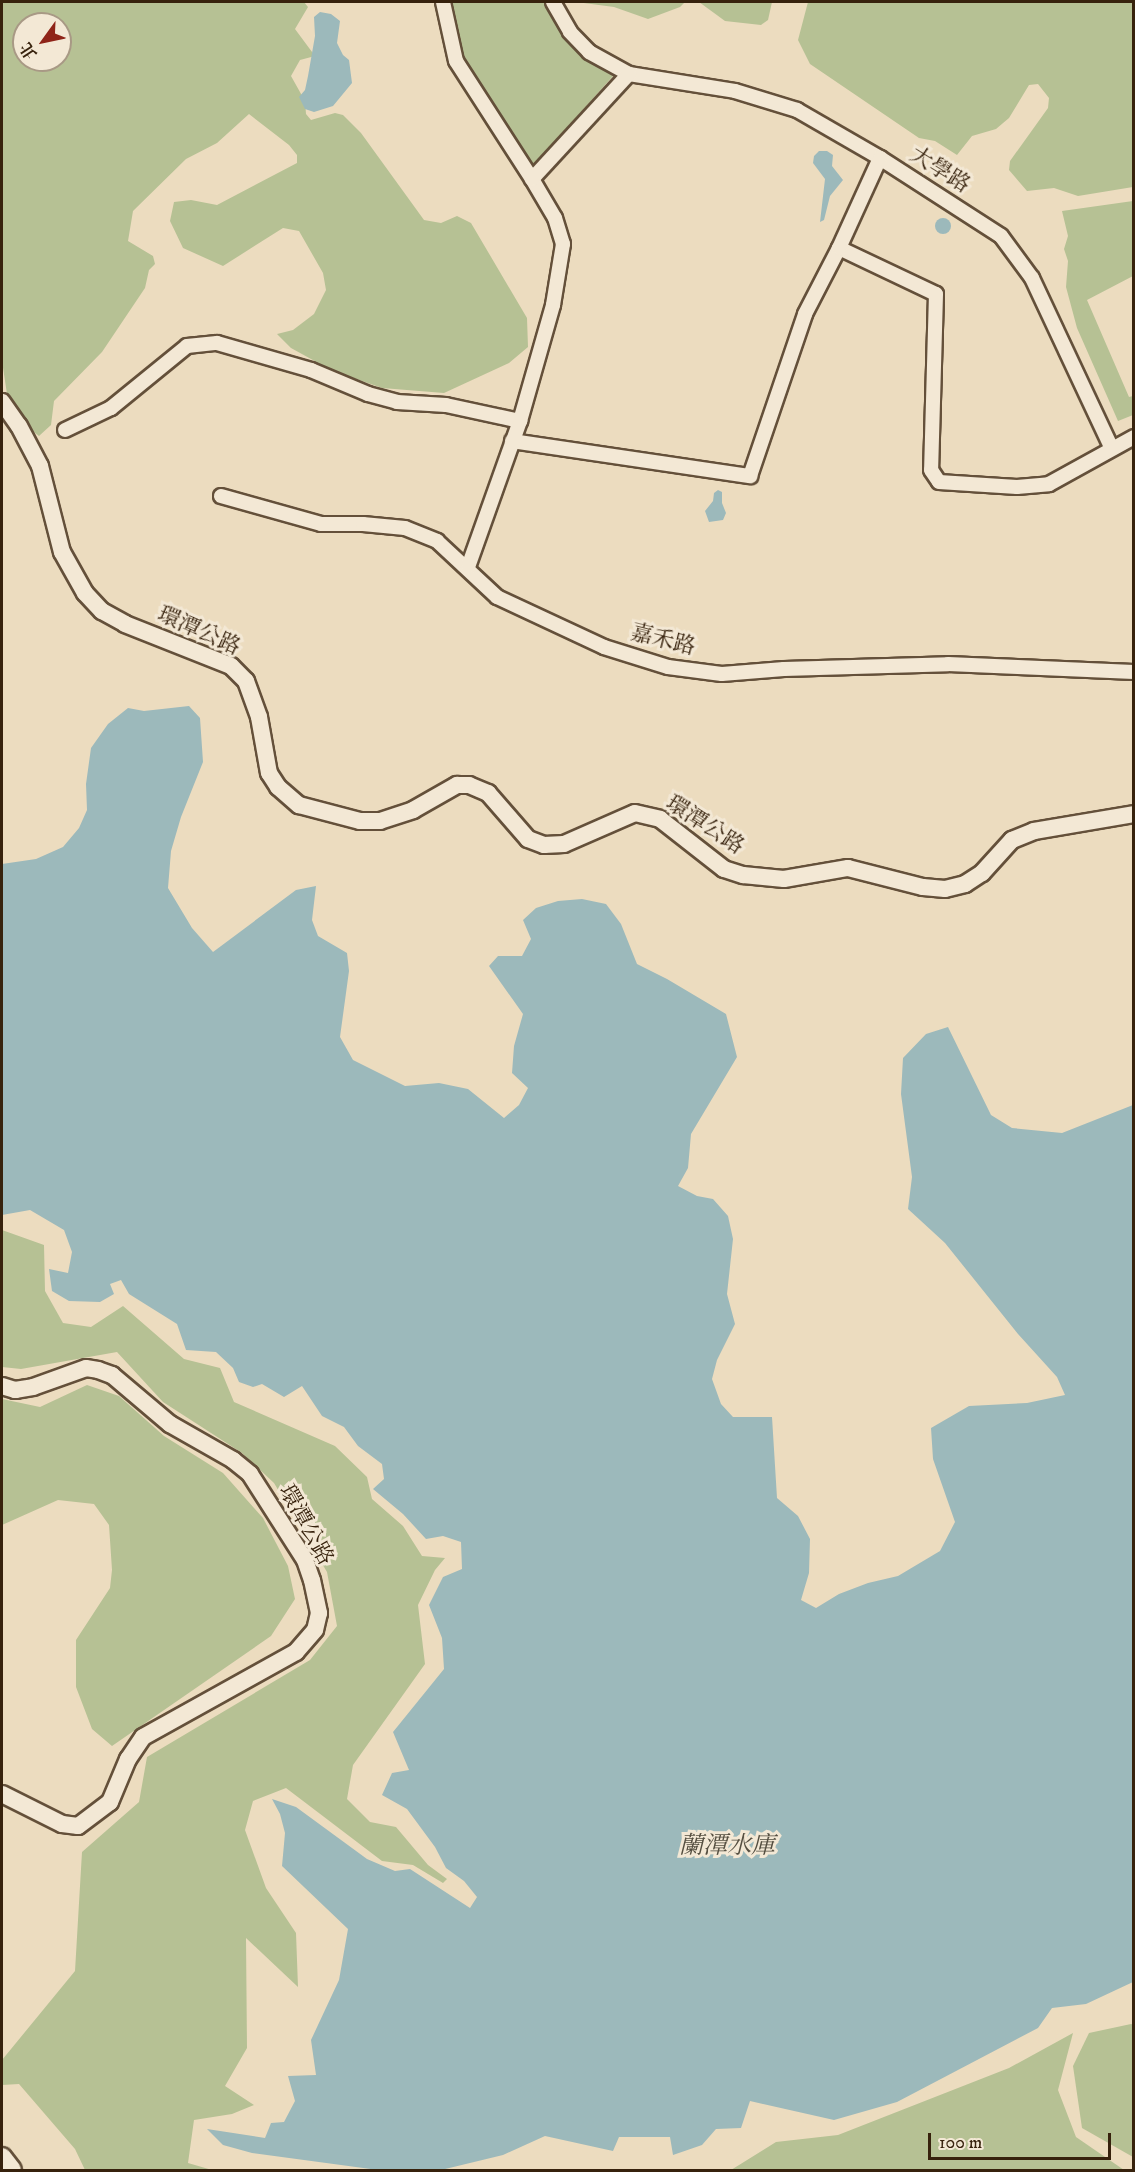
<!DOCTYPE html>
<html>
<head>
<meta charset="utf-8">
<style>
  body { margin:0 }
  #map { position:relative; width:1135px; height:2172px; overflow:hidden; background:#ecdcbf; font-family:"IM FELL DW Pica","Noto Serif TC",serif }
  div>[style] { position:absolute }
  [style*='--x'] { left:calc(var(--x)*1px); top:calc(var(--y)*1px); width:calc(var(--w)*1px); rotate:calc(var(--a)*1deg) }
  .green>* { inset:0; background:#b6c194 }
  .water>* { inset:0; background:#9cb9bb }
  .round { border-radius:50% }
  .roads { filter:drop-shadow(2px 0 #64503a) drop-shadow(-2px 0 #64503a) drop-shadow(0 2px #64503a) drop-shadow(0 -2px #64503a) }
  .minor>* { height:14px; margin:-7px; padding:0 7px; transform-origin:7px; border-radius:7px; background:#f3e8d5 }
  .tertiary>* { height:16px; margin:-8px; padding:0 8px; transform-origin:8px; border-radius:8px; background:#f3e8d5 }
  .secondary>* { height:18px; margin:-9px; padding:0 9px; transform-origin:9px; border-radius:9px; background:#f3e8d5 }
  span { translate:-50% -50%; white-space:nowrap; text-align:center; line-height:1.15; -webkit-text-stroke:6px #f3e8d5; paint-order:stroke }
  .street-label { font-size:22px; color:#37220d }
  .water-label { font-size:24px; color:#554f41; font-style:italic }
  .frame { position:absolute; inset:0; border:3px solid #37220d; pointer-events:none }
  .north { position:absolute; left:12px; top:12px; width:60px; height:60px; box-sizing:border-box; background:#f3e8d5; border:2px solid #a89985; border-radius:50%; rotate:237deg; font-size:16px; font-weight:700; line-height:24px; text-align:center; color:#37220d }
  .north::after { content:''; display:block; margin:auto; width:21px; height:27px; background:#8f2418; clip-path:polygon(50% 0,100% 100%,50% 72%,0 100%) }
  .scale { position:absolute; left:928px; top:2133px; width:183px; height:27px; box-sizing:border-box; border:3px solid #37220d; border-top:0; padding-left:8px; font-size:18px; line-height:21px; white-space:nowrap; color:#37220d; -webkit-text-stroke:4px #f3e8d5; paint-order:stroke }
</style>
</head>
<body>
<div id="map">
  <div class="green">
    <i style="clip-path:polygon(evenodd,2px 2px,304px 2px,308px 7px,295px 29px,315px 56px,300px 60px,291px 76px,305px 101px,306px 114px,311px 120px,335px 113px,343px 115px,361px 133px,424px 220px,441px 223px,457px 216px,471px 223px,527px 318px,528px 347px,509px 363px,444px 393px,382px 388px,331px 370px,291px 348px,277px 334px,293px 330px,314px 314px,326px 290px,323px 273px,299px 231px,283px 228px,223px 266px,183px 248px,170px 221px,174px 202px,191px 200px,217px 205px,297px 163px,297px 155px,289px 145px,249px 114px,217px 143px,186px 159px,133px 211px,128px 241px,153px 256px,155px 264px,149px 270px,145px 288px,102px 352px,54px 401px,51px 425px,39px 436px,26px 426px,7px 394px,2px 361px,2px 2px,24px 24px,60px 24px,60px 60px,24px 60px,24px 24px)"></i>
    <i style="clip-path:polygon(448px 2px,546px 2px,564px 34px,585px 55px,613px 76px,530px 169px,459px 57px)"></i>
    <i style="clip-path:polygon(576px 2px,685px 2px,680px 7px,648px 19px,614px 7px)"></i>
    <i style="clip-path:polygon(699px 2px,772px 2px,768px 20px,761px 25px,725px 21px)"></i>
    <i style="clip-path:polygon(808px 2px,1133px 2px,1133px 187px,1078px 196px,1054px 188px,1027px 191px,1009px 170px,1010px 161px,1048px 108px,1049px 98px,1038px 84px,1029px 85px,1009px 118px,996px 129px,972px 136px,957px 155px,935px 141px,919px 138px,810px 64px,798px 40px)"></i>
    <i style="clip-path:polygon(1133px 201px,1133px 276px,1087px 300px,1129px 397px,1133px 396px,1133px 415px,1118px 421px,1077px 328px,1066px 287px,1068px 261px,1064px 249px,1068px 236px,1062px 211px)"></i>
    <i style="clip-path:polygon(2px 1230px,44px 1245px,45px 1291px,63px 1323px,91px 1327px,123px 1306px,184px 1359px,220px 1368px,234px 1402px,335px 1446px,367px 1477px,372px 1499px,403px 1526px,422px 1556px,445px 1558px,435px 1570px,418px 1605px,425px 1664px,353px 1765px,347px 1799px,370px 1822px,396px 1827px,428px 1865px,447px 1879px,443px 1883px,413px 1865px,382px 1861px,286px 1788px,253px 1801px,245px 1830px,266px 1888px,296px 1933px,298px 1987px,246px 1938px,247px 2048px,225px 2086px,254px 2105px,232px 2114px,194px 2120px,188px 2163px,212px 2170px,85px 2170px,75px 2149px,19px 2084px,2px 2085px,2px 2060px,75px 1971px,82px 1852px,139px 1802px,147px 1757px,310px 1660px,337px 1626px,327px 1572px,274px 1483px,242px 1453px,163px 1402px,117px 1352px,21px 1369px,2px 1367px)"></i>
    <i style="clip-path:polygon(87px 1385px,119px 1396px,164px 1436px,223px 1473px,263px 1518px,288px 1566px,295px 1599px,271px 1636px,112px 1746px,92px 1729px,76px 1687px,76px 1640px,110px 1588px,112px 1570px,109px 1525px,94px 1504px,58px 1500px,2px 1525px,2px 1399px,40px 1407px)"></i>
    <i style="clip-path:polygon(1131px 2024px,1134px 2025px,1133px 2157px,1082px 2128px,1073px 2066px,1089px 2033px)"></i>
    <i style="clip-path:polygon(1073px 2033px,1058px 2090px,1076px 2137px,1124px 2170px,731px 2170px,776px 2142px,838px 2135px,1009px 2068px)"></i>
  </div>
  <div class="water">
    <i style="clip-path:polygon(320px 12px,331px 14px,340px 21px,337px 43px,343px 55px,349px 60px,352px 83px,333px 106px,314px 112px,305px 109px,299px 97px,305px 90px,308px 76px,315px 36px,314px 17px)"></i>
    <i style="clip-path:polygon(819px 151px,827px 151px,833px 155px,832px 166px,843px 180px,830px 196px,824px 220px,820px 222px,825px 179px,813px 163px,814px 156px)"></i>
    <i class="round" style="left:935px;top:218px;width:16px;height:16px"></i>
    <i style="clip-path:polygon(718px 490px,722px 492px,722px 503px,726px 513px,723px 520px,709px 522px,705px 511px,713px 501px,714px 493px)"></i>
    <i style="clip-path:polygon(189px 706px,200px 718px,203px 762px,181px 817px,171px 851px,168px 888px,192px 928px,213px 952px,296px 890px,316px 886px,312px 920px,318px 936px,347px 953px,349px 971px,340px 1037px,353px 1060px,405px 1086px,439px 1083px,468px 1089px,504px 1118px,519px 1105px,528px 1088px,512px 1073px,514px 1046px,523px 1014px,489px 966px,498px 956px,522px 956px,531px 939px,523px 920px,536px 908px,558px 901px,582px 899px,606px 904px,621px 924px,637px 964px,667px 979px,726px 1014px,737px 1057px,691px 1134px,688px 1168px,678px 1186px,697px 1196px,713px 1199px,728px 1216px,733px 1239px,727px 1294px,735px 1324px,717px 1360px,712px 1379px,721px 1404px,733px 1417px,772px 1417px,777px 1498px,798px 1516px,810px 1539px,809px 1573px,801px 1600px,816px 1608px,839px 1594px,868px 1583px,898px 1576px,940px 1551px,955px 1522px,933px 1459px,931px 1428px,969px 1406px,1027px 1403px,1065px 1395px,1057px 1377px,1018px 1334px,945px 1243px,908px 1209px,912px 1177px,901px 1094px,903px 1058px,926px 1034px,948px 1027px,991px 1115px,1012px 1128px,1062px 1133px,1133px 1105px,1133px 1982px,1086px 2004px,1052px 2008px,1038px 2028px,897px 2102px,834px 2120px,750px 2101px,741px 2128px,716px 2129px,702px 2145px,673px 2155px,670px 2137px,619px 2137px,613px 2151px,545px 2136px,503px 2155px,441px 2170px,378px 2170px,252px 2153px,223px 2145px,207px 2129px,265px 2138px,271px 2123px,284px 2122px,295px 2101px,288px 2076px,316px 2075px,311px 2040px,339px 1980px,348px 1929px,282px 1866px,285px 1833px,280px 1814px,272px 1799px,296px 1807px,367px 1859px,395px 1871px,410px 1869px,470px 1908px,477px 1897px,464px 1881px,446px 1868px,435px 1847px,407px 1809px,382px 1795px,392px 1773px,409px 1770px,393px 1732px,444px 1669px,442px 1638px,429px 1605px,443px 1577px,462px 1569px,461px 1542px,443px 1536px,426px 1539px,403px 1514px,373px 1489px,384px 1479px,382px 1464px,358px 1446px,344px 1427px,322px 1416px,302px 1386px,284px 1397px,262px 1384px,253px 1387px,239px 1382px,233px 1368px,216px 1352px,186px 1350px,177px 1324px,129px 1294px,121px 1280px,110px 1284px,114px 1294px,100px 1302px,69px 1301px,52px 1291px,49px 1269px,68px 1273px,72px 1252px,64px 1230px,30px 1210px,2px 1215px,2px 864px,36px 859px,63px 847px,79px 828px,87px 810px,86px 784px,91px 748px,108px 724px,128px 708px,144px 711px)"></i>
  </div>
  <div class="roads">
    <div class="minor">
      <i style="--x:443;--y:2;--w:60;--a:77.6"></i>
      <i style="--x:456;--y:61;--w:140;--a:57.2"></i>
      <i style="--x:553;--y:2;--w:34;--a:60"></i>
      <i style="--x:570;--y:32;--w:28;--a:46"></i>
      <i style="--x:589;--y:52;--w:46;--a:28.8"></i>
      <i style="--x:629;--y:74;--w:107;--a:9.1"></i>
      <i style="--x:735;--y:91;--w:65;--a:17"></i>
      <i style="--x:797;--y:110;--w:96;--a:30"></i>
      <i style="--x:880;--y:158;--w:144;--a:32.8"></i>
      <i style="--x:1001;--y:236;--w:52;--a:53.6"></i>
      <i style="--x:1032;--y:278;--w:187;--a:64.9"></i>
      <i style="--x:839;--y:248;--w:107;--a:25.4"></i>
      <i style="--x:936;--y:294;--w:176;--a:91.6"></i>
      <i style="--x:931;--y:470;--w:14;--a:56"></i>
      <i style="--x:939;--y:482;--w:78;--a:3.7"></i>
      <i style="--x:1017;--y:487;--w:32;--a:-5"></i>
      <i style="--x:1049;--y:484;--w:97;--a:-28.9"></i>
      <i style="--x:65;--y:430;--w:51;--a:-25.6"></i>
      <i style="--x:111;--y:408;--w:98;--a:-39.2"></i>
      <i style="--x:187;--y:346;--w:30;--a:-6"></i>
      <i style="--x:217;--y:343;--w:98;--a:16"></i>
      <i style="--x:311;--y:370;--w:62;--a:22.8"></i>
      <i style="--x:368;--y:394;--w:30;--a:15"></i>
      <i style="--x:397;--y:402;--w:49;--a:3.5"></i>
      <i style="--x:446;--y:405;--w:76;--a:12.2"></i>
      <i style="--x:512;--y:441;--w:241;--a:8.4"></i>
      <i style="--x:750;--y:476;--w:171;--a:-71.2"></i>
      <i style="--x:805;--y:314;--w:74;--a:-62.7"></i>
      <i style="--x:839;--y:248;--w:99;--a:-65.5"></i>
      <i style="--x:221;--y:496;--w:104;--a:15.6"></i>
      <i style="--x:321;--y:524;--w:42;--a:0"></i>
      <i style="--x:363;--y:524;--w:42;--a:5.4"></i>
      <i style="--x:405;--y:528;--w:35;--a:22"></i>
      <i style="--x:437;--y:541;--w:82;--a:43"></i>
      <i style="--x:497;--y:597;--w:118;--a:25"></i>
      <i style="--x:604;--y:647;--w:67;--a:17.4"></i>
      <i style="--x:668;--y:667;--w:54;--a:7.4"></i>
      <i style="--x:722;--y:674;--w:62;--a:-4.6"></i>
      <i style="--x:784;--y:669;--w:164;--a:-1.7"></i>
      <i style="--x:948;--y:664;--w:186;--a:2.5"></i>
      <i style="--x:468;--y:567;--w:155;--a:-70.4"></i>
      <i style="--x:520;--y:421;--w:121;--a:-74.1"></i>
      <i style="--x:553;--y:305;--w:62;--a:-80.7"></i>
      <i style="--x:563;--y:244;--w:27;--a:-107"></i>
      <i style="--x:555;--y:218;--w:45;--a:-120.5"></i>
      <i style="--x:532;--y:179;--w:143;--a:-47.3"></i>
    </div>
    <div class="tertiary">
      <i style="--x:2;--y:402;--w:29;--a:55"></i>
      <i style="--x:19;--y:426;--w:45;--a:62.3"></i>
      <i style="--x:40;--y:466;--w:89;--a:75.7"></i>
      <i style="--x:62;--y:552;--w:47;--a:60.7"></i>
      <i style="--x:85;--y:593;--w:25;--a:47"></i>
      <i style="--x:102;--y:611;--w:26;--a:29"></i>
      <i style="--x:125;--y:624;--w:114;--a:21.6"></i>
      <i style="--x:231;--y:666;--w:21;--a:45"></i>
      <i style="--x:246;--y:681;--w:38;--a:70"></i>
      <i style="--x:259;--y:717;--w:57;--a:79.9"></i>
      <i style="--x:269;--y:773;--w:17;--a:57"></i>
      <i style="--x:278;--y:787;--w:28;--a:41"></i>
      <i style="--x:299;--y:805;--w:63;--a:14.7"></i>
      <i style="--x:360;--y:821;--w:20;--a:0"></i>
      <i style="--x:380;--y:821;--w:35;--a:-18"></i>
      <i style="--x:413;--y:810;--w:51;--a:-29.6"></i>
      <i style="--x:457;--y:785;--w:12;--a:0"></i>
      <i style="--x:469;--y:785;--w:21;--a:23"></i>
      <i style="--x:488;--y:793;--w:61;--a:49"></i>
      <i style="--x:528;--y:839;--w:17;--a:21"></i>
      <i style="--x:544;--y:845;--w:20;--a:-3"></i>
      <i style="--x:564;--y:844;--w:77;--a:-23.6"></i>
      <i style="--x:635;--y:813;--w:26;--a:13"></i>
      <i style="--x:660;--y:819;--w:81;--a:38"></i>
      <i style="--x:724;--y:869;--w:20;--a:18"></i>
      <i style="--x:743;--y:875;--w:41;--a:5.6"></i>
      <i style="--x:784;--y:879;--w:65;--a:-9.8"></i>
      <i style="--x:848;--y:868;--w:77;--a:14.2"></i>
      <i style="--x:923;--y:887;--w:22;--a:5"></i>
      <i style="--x:945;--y:889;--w:21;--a:-14"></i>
      <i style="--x:965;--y:884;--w:20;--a:-33"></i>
      <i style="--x:982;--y:873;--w:45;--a:-47.7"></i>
      <i style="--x:1012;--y:840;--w:24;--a:-22"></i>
      <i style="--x:1034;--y:831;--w:101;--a:-9.6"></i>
      <i style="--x:2;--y:1386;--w:14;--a:17"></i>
      <i style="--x:15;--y:1390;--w:18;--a:-9"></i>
      <i style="--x:33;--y:1387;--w:56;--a:-19.7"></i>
      <i style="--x:86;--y:1368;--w:12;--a:9"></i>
      <i style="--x:98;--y:1370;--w:15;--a:20"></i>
      <i style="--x:112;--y:1375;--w:76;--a:40.2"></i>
      <i style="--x:170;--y:1424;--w:73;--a:29.7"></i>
      <i style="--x:233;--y:1460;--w:22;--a:39"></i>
      <i style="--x:250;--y:1474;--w:102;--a:57.4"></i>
      <i style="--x:305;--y:1560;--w:21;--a:71"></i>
      <i style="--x:312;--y:1580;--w:34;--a:78"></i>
      <i style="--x:319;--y:1613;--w:17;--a:103"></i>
      <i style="--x:315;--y:1630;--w:29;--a:131"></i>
      <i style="--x:296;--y:1652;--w:175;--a:150.9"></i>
      <i style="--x:143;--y:1737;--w:27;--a:124"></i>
      <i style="--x:128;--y:1759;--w:47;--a:112.7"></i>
      <i style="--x:110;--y:1802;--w:40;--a:143"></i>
      <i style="--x:78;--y:1826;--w:16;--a:-173"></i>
      <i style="--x:62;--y:1824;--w:67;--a:-153.4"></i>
    </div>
    <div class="secondary">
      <i style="--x:2;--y:2157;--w:16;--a:52"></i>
    </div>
  </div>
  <div class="street-label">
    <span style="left:940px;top:170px;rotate:32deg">大學路</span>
    <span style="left:199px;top:631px;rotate:24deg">環潭公路</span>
    <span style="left:663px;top:640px;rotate:14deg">嘉禾路</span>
    <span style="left:705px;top:825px;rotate:33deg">環潭公路</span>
    <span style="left:306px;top:1525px;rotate:61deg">環潭公路</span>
  </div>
  <div class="water-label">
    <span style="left:727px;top:1847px">蘭潭水庫</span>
  </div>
  <div class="frame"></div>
  <div class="north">北</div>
  <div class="scale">100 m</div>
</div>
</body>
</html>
